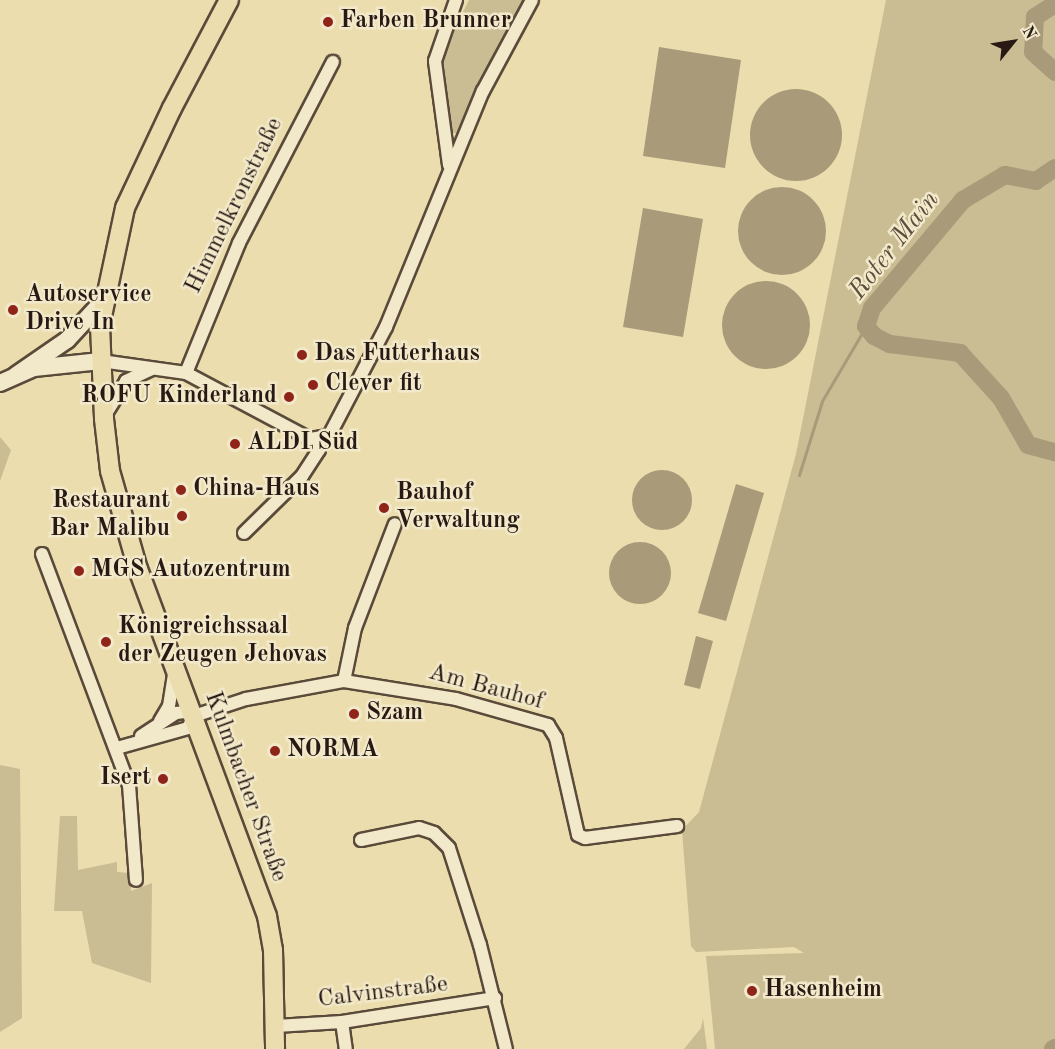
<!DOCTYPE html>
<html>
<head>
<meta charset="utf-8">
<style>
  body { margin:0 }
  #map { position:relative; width:1055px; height:1049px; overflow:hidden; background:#ebddad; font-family:"Old Standard TT",serif }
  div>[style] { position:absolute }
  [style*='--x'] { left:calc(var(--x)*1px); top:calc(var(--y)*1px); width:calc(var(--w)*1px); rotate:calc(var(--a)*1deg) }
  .green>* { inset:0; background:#cabc93 }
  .water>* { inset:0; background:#a99a79 }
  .round { border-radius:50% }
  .stream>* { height:3px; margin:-1.5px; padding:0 1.5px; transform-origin:1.5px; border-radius:1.5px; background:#a99a79 }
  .river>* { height:18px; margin:-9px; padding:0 9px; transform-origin:9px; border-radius:9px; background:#a99a79 }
  .roads { filter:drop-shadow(2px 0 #5a4a3a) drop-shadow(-2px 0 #5a4a3a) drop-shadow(0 2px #5a4a3a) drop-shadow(0 -2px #5a4a3a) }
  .street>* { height:12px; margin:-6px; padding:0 6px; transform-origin:6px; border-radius:6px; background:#f2e9ca }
  .secondary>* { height:16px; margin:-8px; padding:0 8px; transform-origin:8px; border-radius:8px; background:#f2e9ca }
  .primary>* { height:18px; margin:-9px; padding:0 9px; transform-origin:9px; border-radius:9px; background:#ebddad }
  .dots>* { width:16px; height:16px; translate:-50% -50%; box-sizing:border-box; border:3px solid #f2e9ca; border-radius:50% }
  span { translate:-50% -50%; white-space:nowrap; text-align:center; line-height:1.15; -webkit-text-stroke:5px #f2e9ca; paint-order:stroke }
  .poi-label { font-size:24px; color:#291914; font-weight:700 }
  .left { translate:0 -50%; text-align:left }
  .right { translate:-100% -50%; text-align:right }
  .street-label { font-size:24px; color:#291914 }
  .water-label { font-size:26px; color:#5c4d3c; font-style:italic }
  .north { position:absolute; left:983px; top:12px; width:60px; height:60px; -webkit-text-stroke:4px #f2e9ca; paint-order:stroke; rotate:60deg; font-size:16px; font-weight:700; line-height:24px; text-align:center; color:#291914 }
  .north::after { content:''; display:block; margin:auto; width:21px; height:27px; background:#291914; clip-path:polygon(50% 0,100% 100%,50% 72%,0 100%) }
</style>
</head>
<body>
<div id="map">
  <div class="green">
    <i style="clip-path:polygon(469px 0,527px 0,499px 43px,460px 134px,453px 133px,441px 69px,448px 42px)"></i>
    <i style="clip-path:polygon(886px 0,1055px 0,1055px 1049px,715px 1049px,706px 956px,804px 953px,794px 947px,696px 952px,691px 946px,682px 830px,699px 812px,796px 454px)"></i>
    <i style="clip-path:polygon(0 437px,11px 450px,0 481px)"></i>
    <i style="clip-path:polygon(0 765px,20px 769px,22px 1018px,0 1032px)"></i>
    <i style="clip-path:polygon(60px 816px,77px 816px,78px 870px,117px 862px,117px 872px,129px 873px,131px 891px,152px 883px,151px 983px,92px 963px,82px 911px,54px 911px)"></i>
    <i style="clip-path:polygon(703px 1018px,707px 1049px,684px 1049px,701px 1028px)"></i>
  </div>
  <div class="water">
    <i style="clip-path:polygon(659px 47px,741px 60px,725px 168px,643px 156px)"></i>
    <i class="round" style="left:750px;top:89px;width:92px;height:92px"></i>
    <i class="round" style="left:738px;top:187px;width:88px;height:88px"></i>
    <i style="clip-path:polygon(643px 208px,703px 219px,683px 337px,623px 327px)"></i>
    <i class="round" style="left:722px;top:281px;width:88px;height:88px"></i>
    <i class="round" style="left:632px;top:470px;width:60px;height:60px"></i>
    <i style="clip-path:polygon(736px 484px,764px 493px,726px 621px,698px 613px)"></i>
    <i class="round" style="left:609px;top:542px;width:62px;height:62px"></i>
    <i style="clip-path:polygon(696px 636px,713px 641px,700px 689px,684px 685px)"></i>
  </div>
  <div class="stream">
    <i style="--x:799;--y:475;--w:77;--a:-72.7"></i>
    <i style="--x:822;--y:401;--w:87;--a:-59.6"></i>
  </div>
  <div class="river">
    <i style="--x:1055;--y:4;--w:24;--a:147"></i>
    <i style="--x:1035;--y:17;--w:35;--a:93"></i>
    <i style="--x:1033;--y:52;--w:30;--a:42"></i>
    <i style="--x:1055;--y:168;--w:23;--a:146"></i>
    <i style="--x:1036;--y:181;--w:32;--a:-169"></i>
    <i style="--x:1005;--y:175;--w:49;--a:149.2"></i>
    <i style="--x:963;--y:200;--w:141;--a:130.1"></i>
    <i style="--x:872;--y:308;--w:19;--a:108"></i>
    <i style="--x:866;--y:326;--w:13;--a:51"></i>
    <i style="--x:874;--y:336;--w:18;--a:27"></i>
    <i style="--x:890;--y:344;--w:71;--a:7.3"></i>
    <i style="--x:960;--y:353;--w:61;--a:47.7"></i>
    <i style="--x:1001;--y:398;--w:54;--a:60.1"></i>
    <i style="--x:1028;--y:445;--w:28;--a:15"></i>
    <i style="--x:1053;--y:1049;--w:2;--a:-27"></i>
  </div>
  <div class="roads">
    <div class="street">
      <i style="--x:449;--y:165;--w:105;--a:-97.7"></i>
      <i style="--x:435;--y:61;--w:65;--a:-71"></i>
      <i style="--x:101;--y:361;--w:86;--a:8"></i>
      <i style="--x:186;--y:373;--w:140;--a:28"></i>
      <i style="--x:310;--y:439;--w:19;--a:-9"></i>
      <i style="--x:329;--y:436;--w:123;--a:-62.4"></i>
      <i style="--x:386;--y:327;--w:255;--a:-67.7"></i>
      <i style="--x:483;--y:91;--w:103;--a:-61.7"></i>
      <i style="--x:186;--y:373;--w:140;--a:-67.8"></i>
      <i style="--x:239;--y:243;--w:204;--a:-62.6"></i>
      <i style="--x:105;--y:415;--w:40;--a:-58"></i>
      <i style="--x:126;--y:381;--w:29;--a:-25"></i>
      <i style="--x:244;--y:533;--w:81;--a:-44.5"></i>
      <i style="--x:302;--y:476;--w:31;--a:-57"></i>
      <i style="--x:319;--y:450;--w:10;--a:-90"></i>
      <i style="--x:42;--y:554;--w:247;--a:69.4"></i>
      <i style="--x:129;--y:785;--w:95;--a:85.8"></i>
      <i style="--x:344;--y:681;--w:54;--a:-78.3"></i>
      <i style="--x:355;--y:628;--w:111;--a:-69"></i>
      <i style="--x:194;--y:716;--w:55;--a:-18.1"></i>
      <i style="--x:246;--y:699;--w:100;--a:-10.4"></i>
      <i style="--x:344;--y:681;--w:113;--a:9.1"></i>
      <i style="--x:456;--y:699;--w:96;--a:15.8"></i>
      <i style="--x:548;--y:725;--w:15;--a:58"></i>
      <i style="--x:556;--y:738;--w:99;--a:77.2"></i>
      <i style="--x:578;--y:835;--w:8;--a:23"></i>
      <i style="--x:585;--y:838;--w:93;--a:-7.4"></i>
      <i style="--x:160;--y:721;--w:17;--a:-59"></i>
      <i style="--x:169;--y:706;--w:33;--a:-81"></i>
      <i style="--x:141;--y:736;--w:42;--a:-33.3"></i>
      <i style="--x:176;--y:713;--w:9;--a:-6"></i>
      <i style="--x:185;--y:712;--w:10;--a:24"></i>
      <i style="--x:117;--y:748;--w:74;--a:-15.7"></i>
      <i style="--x:188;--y:728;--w:13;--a:-63"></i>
      <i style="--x:361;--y:840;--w:59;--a:-11.7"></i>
      <i style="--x:419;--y:828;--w:16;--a:18"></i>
      <i style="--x:434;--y:833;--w:21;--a:45"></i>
      <i style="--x:449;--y:848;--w:102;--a:72.3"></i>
      <i style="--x:480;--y:945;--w:107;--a:76"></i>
      <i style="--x:342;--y:1022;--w:27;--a:82"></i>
      <i style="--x:276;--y:1026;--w:66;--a:-3.5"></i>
      <i style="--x:342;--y:1022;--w:155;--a:-8.9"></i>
    </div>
    <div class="secondary">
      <i style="--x:16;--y:375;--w:62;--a:-34.5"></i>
      <i style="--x:67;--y:340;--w:53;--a:-47.3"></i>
      <i style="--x:0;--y:383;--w:37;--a:-24"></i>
      <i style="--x:34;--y:368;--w:67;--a:-6"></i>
    </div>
    <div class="primary">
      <i style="--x:229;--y:0;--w:122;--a:117.8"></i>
      <i style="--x:172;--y:108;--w:110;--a:115.2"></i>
      <i style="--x:125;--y:208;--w:121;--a:102"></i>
      <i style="--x:100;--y:326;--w:93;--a:87.5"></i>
      <i style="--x:104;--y:419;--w:52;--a:83.4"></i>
      <i style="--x:110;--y:471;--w:102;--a:74.1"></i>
      <i style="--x:138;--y:569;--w:370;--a:69.6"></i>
      <i style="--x:267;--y:916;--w:35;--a:80"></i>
      <i style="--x:273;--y:950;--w:99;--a:88.8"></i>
    </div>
  </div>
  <div class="dots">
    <i style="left:328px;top:22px;background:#8f2418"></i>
    <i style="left:13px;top:310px;background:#8f2418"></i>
    <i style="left:302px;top:355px;background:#8f2418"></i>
    <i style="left:313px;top:385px;background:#8f2418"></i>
    <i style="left:289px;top:397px;background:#8f2418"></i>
    <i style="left:235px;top:444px;background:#8f2418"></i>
    <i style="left:181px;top:490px;background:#8f2418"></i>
    <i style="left:384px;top:508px;background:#8f2418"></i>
    <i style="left:182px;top:516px;background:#8f2418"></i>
    <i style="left:79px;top:571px;background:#8f2418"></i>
    <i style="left:106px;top:642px;background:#8f2418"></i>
    <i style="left:354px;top:714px;background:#8f2418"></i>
    <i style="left:275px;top:751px;background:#8f2418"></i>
    <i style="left:163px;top:779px;background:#8f2418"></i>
    <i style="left:752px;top:991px;background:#8f2418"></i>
  </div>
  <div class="poi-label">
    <span class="left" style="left:340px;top:22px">Farben Brunner</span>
    <span class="left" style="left:25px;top:310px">Autoservice<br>Drive In</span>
    <span class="left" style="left:314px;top:355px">Das Futterhaus</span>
    <span class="left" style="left:325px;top:385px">Clever fit</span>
    <span class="right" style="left:277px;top:397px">ROFU Kinderland</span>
    <span class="left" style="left:247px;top:444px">ALDI Süd</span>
    <span class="left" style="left:193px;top:490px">China-Haus</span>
    <span class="left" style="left:396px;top:508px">Bauhof<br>Verwaltung</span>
    <span class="right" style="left:170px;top:516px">Restaurant<br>Bar Malibu</span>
    <span class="left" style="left:91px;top:571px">MGS Autozentrum</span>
    <span class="left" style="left:118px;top:642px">Königreichssaal<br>der Zeugen Jehovas</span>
    <span class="left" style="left:366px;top:714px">Szam</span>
    <span class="left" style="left:287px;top:751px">NORMA</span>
    <span class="right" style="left:151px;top:779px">Isert</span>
    <span class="left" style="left:764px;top:991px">Hasenheim</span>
  </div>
  <div class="street-label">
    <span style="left:235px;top:206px;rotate:-64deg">Himmelkronstraße</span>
    <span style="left:486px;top:688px;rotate:15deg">Am Bauhof</span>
    <span style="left:245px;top:787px;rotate:70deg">Kulmbacher Straße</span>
    <span style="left:383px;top:993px;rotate:-7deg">Calvinstraße</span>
  </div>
  <div class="water-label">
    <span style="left:895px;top:246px;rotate:-52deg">Roter Main</span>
  </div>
  <div class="north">N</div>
</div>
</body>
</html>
